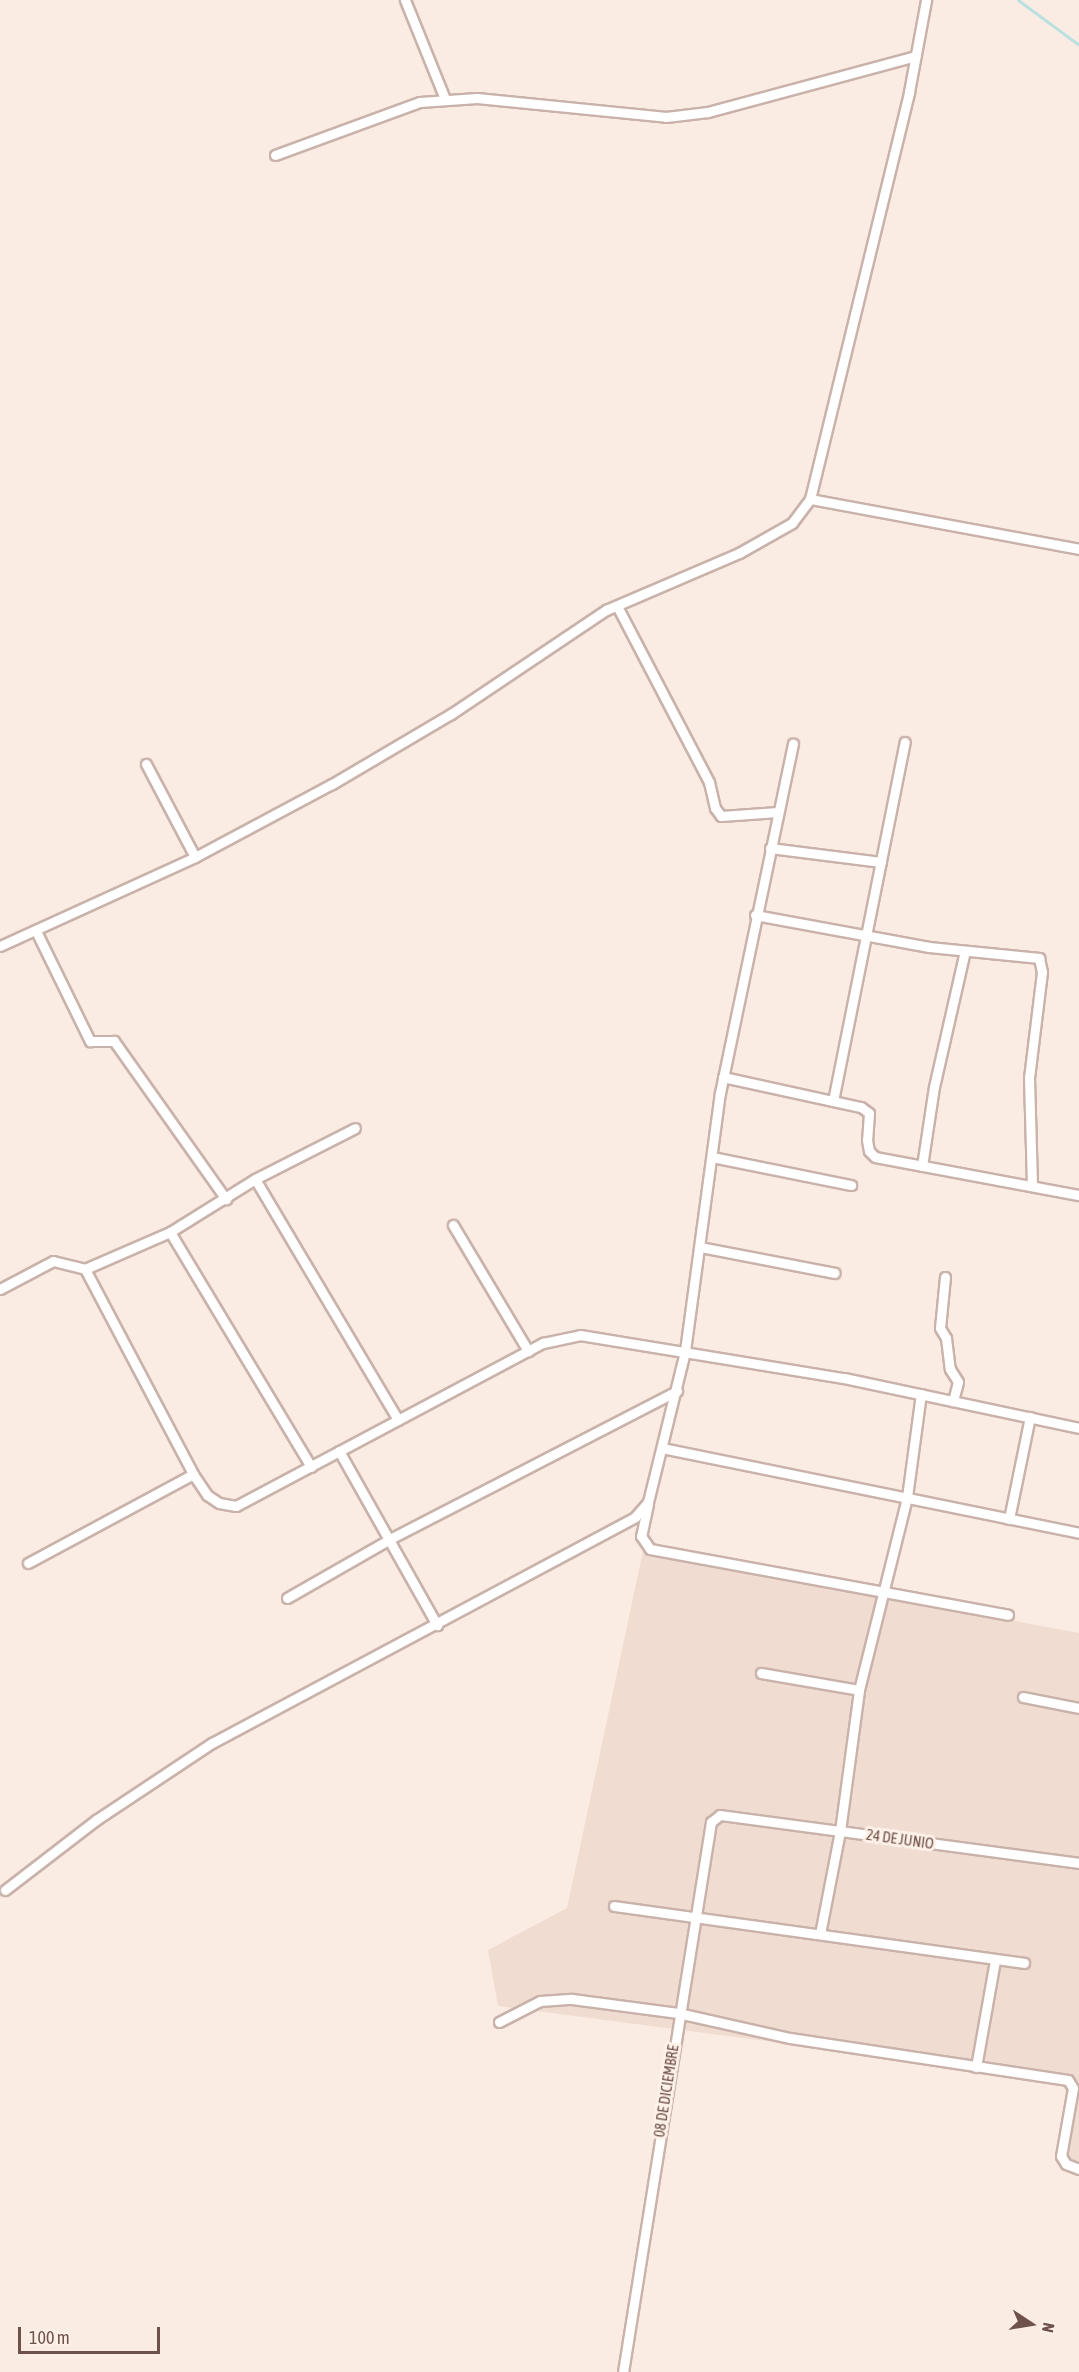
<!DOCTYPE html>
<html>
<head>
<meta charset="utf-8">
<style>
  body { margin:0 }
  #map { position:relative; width:1079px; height:2372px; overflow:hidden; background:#faece3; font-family:"Asap Condensed",sans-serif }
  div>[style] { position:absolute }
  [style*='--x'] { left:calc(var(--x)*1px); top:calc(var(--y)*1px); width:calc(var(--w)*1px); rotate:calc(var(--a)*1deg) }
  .residential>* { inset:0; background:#f1dcd2 }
  .stream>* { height:3px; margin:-1.5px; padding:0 1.5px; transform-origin:1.5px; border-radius:1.5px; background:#b9e1df }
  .roads { filter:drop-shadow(2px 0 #c9b2aa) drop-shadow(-2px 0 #c9b2aa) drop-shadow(0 2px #c9b2aa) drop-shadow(0 -2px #c9b2aa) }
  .minor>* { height:9px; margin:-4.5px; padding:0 4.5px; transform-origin:4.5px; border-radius:4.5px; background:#fff }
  span { translate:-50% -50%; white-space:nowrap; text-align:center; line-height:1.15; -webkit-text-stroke:6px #fdf1e8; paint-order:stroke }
  .street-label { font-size:15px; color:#6f514b }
  .north { position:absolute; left:1001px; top:2294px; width:60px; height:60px; -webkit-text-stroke:4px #fdf1e8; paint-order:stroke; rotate:102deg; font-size:16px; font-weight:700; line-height:24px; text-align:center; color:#6f514b }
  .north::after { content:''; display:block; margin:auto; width:21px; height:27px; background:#6f514b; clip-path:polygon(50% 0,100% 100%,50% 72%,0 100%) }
  .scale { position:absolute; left:18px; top:2327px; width:142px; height:27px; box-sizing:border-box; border:3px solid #6f514b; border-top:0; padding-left:8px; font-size:18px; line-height:21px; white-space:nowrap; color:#6f514b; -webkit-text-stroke:4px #fdf1e8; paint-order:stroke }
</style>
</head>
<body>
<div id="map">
  <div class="residential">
    <i style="clip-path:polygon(643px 1551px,1079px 1633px,1079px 2082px,498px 2006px,488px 1950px,567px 1908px)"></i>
    <i style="clip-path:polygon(1079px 2091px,1079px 2167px,1062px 2160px)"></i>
  </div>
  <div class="stream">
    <i style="--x:1018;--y:0;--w:76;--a:36.4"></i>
  </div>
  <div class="roads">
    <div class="minor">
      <i style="--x:405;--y:0;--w:107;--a:68"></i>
      <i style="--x:275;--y:155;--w:154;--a:-20.1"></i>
      <i style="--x:420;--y:102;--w:57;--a:-4"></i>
      <i style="--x:477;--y:98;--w:190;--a:5.7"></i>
      <i style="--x:666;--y:117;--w:42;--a:-6.8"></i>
      <i style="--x:708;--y:112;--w:215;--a:-15.1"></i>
      <i style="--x:810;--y:499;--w:274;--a:10.5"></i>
      <i style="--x:617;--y:606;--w:199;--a:62.4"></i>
      <i style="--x:709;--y:782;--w:27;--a:77"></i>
      <i style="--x:715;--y:808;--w:10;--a:53"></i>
      <i style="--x:721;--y:816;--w:57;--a:-4"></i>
      <i style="--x:146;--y:764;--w:105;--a:62.2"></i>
      <i style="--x:770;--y:848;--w:112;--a:7.2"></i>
      <i style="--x:755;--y:915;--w:177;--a:10.4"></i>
      <i style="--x:929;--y:947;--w:111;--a:5.7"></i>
      <i style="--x:1039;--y:958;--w:14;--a:78"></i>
      <i style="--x:1042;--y:972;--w:107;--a:97"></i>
      <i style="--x:1029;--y:1078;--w:108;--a:88.4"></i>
      <i style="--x:36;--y:931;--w:123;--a:63.9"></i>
      <i style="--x:90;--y:1041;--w:24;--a:0"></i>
      <i style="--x:114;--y:1041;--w:194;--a:54.7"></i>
      <i style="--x:0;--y:946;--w:214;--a:-24.5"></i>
      <i style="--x:195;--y:857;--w:155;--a:-28.1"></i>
      <i style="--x:332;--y:784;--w:138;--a:-30.5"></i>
      <i style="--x:451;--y:714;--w:187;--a:-33.9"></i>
      <i style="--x:606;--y:610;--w:145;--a:-23.2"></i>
      <i style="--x:739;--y:553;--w:61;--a:-29.5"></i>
      <i style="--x:792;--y:523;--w:30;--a:-53"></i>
      <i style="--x:810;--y:499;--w:419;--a:-76.3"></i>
      <i style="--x:909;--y:92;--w:94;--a:-79.5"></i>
      <i style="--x:723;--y:1077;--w:141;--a:12.3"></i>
      <i style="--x:861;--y:1107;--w:10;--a:37"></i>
      <i style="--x:869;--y:1113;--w:27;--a:94"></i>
      <i style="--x:867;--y:1140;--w:11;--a:80"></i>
      <i style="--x:869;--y:1151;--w:8;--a:45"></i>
      <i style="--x:875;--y:1157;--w:208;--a:10.6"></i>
      <i style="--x:833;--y:1101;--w:366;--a:-78.7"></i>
      <i style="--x:712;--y:1157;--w:142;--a:11.4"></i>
      <i style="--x:922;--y:1166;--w:80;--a:-81.4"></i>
      <i style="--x:934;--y:1087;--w:139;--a:-77.2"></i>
      <i style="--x:255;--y:1179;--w:280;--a:59.3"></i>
      <i style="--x:453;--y:1225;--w:147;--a:59.2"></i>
      <i style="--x:170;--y:1232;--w:274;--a:59"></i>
      <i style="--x:700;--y:1247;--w:137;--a:10.9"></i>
      <i style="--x:85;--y:1269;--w:232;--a:62.2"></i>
      <i style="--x:193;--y:1474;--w:25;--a:56"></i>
      <i style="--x:207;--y:1495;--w:14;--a:34"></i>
      <i style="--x:219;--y:1503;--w:17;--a:10"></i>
      <i style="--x:236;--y:1506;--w:348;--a:-28"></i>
      <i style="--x:543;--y:1343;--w:38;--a:-12"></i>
      <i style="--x:580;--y:1335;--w:267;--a:9.3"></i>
      <i style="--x:844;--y:1378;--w:240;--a:12"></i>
      <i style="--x:945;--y:1277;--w:51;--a:95.6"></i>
      <i style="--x:940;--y:1328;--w:12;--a:59"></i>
      <i style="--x:946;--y:1338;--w:31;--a:83"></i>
      <i style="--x:950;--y:1369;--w:15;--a:58"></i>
      <i style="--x:958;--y:1382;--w:20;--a:105"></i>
      <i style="--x:0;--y:1289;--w:60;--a:-27.8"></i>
      <i style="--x:53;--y:1261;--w:33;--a:14"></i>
      <i style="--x:85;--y:1269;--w:93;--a:-23.5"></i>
      <i style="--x:170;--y:1232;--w:100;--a:-31.9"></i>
      <i style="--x:255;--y:1179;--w:112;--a:-27"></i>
      <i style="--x:662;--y:1448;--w:426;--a:11.5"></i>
      <i style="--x:339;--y:1451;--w:200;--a:60.6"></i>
      <i style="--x:648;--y:1504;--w:33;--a:102"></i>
      <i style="--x:641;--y:1536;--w:16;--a:55"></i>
      <i style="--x:650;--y:1549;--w:364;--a:10.4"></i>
      <i style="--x:1009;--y:1519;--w:104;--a:-78.4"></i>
      <i style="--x:28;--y:1563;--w:187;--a:-28.3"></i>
      <i style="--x:287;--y:1598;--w:119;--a:-29.8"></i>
      <i style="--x:390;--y:1539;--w:323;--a:-27.3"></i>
      <i style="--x:761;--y:1673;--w:99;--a:9.8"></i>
      <i style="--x:1023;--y:1697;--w:57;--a:11.1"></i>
      <i style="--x:5;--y:1890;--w:115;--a:-37.6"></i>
      <i style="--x:96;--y:1820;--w:139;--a:-33.6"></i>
      <i style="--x:212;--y:1743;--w:480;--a:-28.1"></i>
      <i style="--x:635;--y:1517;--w:20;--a:-49"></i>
      <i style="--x:648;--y:1502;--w:155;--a:-76.2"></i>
      <i style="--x:685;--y:1351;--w:260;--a:-82.3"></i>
      <i style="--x:720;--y:1093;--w:357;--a:-78.2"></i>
      <i style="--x:614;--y:1906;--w:414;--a:7.9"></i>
      <i style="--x:820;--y:1934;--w:105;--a:-79"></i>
      <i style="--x:840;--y:1831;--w:142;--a:-82.3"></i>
      <i style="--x:859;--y:1690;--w:199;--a:-76"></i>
      <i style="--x:907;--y:1497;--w:104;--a:-82.3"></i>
      <i style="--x:499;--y:2022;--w:46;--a:-27.1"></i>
      <i style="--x:540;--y:2001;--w:32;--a:-4"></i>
      <i style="--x:572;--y:1999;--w:107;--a:7.5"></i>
      <i style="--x:678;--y:2013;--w:115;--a:12.6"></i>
      <i style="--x:790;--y:2038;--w:281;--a:8.6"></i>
      <i style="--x:1068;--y:2080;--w:9;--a:58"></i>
      <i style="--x:1073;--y:2088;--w:69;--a:100"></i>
      <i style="--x:1061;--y:2156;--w:9;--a:58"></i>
      <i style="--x:1066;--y:2164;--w:14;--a:21"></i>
      <i style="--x:976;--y:2067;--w:109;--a:-79.9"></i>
      <i style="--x:623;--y:2372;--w:557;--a:-80.91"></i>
      <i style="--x:711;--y:1822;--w:11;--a:-38"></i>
      <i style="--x:720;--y:1815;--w:362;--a:7.6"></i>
    </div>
  </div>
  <div class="street-label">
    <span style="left:900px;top:1839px;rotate:8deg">24 DE JUNIO</span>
    <span style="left:666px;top:2091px;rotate:-81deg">08 DE DICIEMBRE</span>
  </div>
  <div class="north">N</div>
  <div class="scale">100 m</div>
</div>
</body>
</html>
